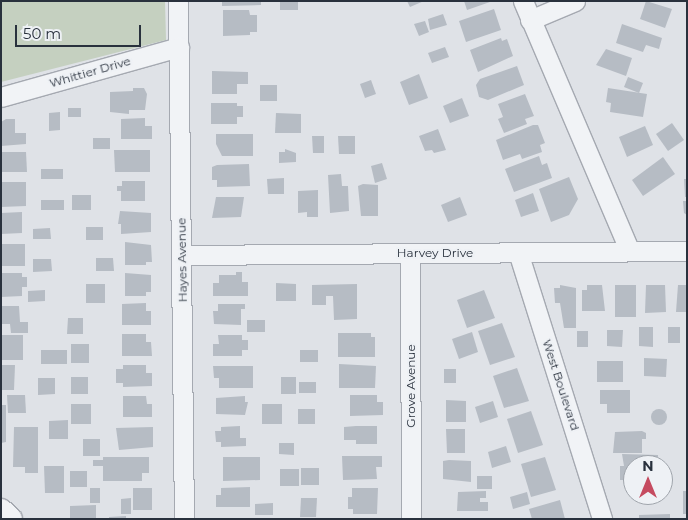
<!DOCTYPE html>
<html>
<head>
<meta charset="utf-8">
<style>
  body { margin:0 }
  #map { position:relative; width:688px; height:520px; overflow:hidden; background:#dfe2e7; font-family:Montserrat,sans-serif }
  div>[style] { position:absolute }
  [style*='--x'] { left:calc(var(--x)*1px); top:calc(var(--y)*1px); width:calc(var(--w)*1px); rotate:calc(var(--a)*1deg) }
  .green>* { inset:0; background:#c5d0c0 }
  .building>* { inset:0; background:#b6bcc4 }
  .round { border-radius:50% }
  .roads { filter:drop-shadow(1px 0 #a5a9b1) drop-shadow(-1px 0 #a5a9b1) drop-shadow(0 1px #a5a9b1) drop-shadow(0 -1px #a5a9b1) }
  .minor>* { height:19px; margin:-9.5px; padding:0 9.5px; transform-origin:9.5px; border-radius:9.5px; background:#f1f3f6 }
  .tertiary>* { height:24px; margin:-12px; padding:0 12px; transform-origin:12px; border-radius:12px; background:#f1f3f6 }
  span { translate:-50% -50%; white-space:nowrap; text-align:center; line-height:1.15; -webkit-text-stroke:4px #eef1f5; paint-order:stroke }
  .street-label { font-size:12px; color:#29313d }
  .frame { position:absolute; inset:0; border:2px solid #29313d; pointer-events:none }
  .north { position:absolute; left:623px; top:455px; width:50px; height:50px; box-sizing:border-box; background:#eef1f5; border:1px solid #9fa4ab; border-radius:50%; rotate:0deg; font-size:14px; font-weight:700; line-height:20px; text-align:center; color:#29313d }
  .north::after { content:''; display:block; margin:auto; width:18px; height:22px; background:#c54b60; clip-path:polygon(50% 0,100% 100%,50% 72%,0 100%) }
  .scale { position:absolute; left:15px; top:25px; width:126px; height:22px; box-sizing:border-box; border:2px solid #29313d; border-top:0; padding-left:6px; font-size:15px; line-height:18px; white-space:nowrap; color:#29313d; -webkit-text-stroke:4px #eef1f5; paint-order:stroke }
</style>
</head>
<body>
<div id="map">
  <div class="green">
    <i style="clip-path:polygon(1px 1px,165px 1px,166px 40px,1px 82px)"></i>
  </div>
  <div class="building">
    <i style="clip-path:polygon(222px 1px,261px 1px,261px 5px,222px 6px)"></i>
    <i style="clip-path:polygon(280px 1px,298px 1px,298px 10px,280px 10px)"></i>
    <i style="clip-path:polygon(407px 1px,424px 1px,410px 7px)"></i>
    <i style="clip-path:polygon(464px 1px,490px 1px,490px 2px,467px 10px)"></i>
    <i style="clip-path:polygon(646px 1px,672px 9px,665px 28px,640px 19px)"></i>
    <i style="clip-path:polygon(494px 9px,501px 30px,466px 42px,459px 21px)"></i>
    <i style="clip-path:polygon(223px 10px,249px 10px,250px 15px,257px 15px,257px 32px,250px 32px,250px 35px,223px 36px)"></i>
    <i style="clip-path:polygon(443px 14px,447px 25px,430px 30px,428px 19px)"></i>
    <i style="clip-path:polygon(425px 21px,429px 32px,419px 36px,414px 24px)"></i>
    <i style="clip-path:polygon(622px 24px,662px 38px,659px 49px,646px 45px,643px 52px,616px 43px)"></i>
    <i style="clip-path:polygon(501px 38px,502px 41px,507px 39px,513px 56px,478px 72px,470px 50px)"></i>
    <i style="clip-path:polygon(445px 47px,449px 57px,432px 63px,428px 53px)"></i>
    <i style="clip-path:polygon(606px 49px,632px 58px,626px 76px,596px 65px)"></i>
    <i style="clip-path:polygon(517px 66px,524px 85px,488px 100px,479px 97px,476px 85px,480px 79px)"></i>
    <i style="clip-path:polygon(212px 71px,248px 72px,248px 84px,237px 84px,237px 94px,212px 94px)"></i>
    <i style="clip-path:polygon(419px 74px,428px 98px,409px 105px,400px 82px)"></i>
    <i style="clip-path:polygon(628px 77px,643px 83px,639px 93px,624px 87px)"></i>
    <i style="clip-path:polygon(371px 80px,376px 94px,365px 98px,360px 84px)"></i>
    <i style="clip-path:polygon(260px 85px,277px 85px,277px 101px,260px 101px)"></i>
    <i style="clip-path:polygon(133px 88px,144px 88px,147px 94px,145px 110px,129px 110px,129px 114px,110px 112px,110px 92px,133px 91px)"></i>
    <i style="clip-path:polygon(608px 88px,647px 94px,643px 117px,610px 112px,611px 103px,606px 102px)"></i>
    <i style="clip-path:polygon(525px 94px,534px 116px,525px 119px,527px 124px,504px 133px,498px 119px,503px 117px,498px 104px)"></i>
    <i style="clip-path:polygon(462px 98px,469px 116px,450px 123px,443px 106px)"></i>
    <i style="clip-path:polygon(211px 103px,237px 103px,237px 106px,243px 106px,243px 117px,237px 117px,237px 124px,211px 124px)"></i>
    <i style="clip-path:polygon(68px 108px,81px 108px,81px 117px,68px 117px)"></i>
    <i style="clip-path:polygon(60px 112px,60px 130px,49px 131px,49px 113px)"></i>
    <i style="clip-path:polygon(276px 113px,301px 114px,301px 133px,275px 133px)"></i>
    <i style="clip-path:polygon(145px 118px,145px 126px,152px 126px,152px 139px,121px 139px,121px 119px)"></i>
    <i style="clip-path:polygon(6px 119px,15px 119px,15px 133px,26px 133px,26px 144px,1px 146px,1px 122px)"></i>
    <i style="clip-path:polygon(672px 123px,684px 140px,668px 151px,656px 134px)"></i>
    <i style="clip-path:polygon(533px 125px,538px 125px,545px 143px,540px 145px,542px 152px,522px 159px,520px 154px,503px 160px,496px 140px)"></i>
    <i style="clip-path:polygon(645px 126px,653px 145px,627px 157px,619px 137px)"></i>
    <i style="clip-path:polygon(438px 129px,446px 150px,434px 153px,432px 150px,425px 151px,419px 136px)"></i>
    <i style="clip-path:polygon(216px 134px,253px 134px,253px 156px,222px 156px,216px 144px)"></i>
    <i style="clip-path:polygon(312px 136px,324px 136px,324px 153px,313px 153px)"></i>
    <i style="clip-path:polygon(338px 136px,355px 136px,355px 154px,339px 154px)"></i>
    <i style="clip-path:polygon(93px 138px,110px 138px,110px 149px,93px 149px)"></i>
    <i style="clip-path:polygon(285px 149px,296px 153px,296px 162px,279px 163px,279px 152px,285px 152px)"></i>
    <i style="clip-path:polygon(114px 150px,150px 150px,150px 172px,115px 172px)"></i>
    <i style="clip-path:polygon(1px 152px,26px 152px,27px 172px,1px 172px)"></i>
    <i style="clip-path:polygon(539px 156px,542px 165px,547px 163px,552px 178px,514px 192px,505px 169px)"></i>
    <i style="clip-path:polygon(663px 157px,675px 174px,643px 196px,632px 180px)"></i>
    <i style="clip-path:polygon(382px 163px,387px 179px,375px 183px,371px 166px)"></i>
    <i style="clip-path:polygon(249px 164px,250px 186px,217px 187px,217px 180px,212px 180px,212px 167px,217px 165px)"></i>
    <i style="clip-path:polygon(41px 169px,63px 169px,63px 179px,41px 179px)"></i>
    <i style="clip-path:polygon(341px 174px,342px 186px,348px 186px,349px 211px,330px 213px,328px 175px)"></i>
    <i style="clip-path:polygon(569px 177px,578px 199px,569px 215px,551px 222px,539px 189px)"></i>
    <i style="clip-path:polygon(284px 178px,284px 194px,268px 194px,267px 179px)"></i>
    <i style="clip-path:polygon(684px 179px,687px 179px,687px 197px,685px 197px)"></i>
    <i style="clip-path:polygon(122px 181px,145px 181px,145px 201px,121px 201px,121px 191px,117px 191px,117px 186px,122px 186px)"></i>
    <i style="clip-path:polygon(1px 182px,26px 182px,26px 206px,1px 207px)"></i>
    <i style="clip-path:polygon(363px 184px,378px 185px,378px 216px,361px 216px,358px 186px)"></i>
    <i style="clip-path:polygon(318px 190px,318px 217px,307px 217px,307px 212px,298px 213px,298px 191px)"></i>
    <i style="clip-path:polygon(533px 193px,539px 211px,521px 217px,515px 200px)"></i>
    <i style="clip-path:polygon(72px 195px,91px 195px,91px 210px,72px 210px)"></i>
    <i style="clip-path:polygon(216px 197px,244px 197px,241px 217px,212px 218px)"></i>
    <i style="clip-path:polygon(460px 197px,467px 215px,448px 222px,441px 205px)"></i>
    <i style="clip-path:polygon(41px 200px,64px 200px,64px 210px,41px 210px)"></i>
    <i style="clip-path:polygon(683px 201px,687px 201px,687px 215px,684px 213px)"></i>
    <i style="clip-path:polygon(120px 211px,151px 213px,151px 232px,121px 234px,121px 224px,118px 224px)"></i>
    <i style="clip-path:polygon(22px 212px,22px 233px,1px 234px,1px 213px)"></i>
    <i style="clip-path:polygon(86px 227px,103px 227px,103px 240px,86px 240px)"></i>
    <i style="clip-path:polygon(50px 228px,51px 239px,33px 239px,33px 229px)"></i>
    <i style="clip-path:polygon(125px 242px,151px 245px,152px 262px,146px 262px,146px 265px,125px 265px)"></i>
    <i style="clip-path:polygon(1px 244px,25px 244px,25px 266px,1px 266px)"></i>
    <i style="clip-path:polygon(96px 258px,113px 258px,114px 271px,96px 271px)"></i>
    <i style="clip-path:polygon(33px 259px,51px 259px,52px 271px,33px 272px)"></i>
    <i style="clip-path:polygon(236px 272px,242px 272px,242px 282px,248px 282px,248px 296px,213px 296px,213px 283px,219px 283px,219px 275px,236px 275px)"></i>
    <i style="clip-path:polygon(1px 273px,22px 273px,22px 277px,27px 277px,27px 287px,22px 287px,22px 296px,1px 297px)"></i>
    <i style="clip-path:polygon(125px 273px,151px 275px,151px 292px,146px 292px,146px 296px,125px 296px)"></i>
    <i style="clip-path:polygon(276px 283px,296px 284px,296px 301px,276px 301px)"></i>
    <i style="clip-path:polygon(86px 284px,105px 284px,105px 303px,86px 303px)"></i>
    <i style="clip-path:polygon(357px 284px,357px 319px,334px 320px,333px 296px,326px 296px,326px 305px,312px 305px,312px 285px)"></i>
    <i style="clip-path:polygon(560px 285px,576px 288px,576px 328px,564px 328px,560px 303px,555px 303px,554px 288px,560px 288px)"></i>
    <i style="clip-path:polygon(587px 285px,602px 285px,605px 311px,582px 311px,582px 290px,587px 290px)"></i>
    <i style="clip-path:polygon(615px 285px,636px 285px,636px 317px,615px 317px)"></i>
    <i style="clip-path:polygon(646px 285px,665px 285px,666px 312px,645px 313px)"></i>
    <i style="clip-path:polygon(678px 285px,687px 285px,687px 312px,676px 312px)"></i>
    <i style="clip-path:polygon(45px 290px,45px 301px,28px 302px,28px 291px)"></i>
    <i style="clip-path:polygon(484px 290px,495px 318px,467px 328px,457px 300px)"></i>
    <i style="clip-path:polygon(146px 303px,146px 311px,151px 311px,151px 325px,122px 325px,122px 304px)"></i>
    <i style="clip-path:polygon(218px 304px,245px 304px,245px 309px,241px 309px,241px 325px,214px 324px,213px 311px,218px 311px)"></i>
    <i style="clip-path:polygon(1px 306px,19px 306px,20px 322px,28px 322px,28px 333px,11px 333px,10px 324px,1px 324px)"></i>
    <i style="clip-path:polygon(68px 318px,83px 318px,83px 334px,67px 334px)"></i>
    <i style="clip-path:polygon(247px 320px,265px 320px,265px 332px,247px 332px)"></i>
    <i style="clip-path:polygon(502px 323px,515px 357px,490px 365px,478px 331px)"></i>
    <i style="clip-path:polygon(639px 327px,653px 327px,653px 347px,639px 346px)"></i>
    <i style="clip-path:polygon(668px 327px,680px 327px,680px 343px,668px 343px)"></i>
    <i style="clip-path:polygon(607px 330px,623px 330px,622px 347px,607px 346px)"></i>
    <i style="clip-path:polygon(577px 331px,588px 331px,588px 347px,577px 347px)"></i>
    <i style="clip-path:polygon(472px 332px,478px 352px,459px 359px,452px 339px)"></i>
    <i style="clip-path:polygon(338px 333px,371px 333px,371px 337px,375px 337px,375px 357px,338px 357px)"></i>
    <i style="clip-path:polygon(122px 334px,146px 334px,146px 342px,151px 342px,152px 356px,122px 356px)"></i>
    <i style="clip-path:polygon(1px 335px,23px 335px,23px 360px,1px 360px)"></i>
    <i style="clip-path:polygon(218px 335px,242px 335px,242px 340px,248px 340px,248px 350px,242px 350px,242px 356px,213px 356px,213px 344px,219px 344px)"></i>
    <i style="clip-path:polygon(71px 344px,89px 344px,89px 363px,71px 363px)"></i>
    <i style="clip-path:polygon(41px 350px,67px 350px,67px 364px,41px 364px)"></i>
    <i style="clip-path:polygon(300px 350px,318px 350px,318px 362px,300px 362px)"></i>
    <i style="clip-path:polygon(644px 358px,667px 359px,666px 377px,644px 376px)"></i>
    <i style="clip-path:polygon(597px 361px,623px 361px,623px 382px,597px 382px)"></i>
    <i style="clip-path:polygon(339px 364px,376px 366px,375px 388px,339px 388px)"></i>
    <i style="clip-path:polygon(1px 365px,15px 365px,14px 390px,1px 390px)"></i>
    <i style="clip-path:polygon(123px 365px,146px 365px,146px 373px,152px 373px,152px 386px,123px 387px,123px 383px,116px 383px,116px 369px,123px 369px)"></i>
    <i style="clip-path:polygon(213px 366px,253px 366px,253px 388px,219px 388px,219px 378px,214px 378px)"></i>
    <i style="clip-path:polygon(517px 368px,529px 401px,504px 408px,493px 376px)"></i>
    <i style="clip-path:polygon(444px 369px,456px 369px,456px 383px,444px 383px)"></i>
    <i style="clip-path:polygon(71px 377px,88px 377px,88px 394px,71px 394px)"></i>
    <i style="clip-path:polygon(281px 377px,296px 377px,296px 394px,281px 394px)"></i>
    <i style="clip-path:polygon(38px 378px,55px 378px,55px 394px,38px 395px)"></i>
    <i style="clip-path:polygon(299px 382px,316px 382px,316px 393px,299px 393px)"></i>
    <i style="clip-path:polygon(600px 390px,630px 390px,630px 413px,607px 413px,607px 404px,600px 404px)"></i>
    <i style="clip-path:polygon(7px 395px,25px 395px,26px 413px,8px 413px)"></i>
    <i style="clip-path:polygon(350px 395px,377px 395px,377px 402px,383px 402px,383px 415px,350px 416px)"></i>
    <i style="clip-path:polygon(123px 396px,146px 396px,147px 404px,152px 404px,152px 417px,123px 417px)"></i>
    <i style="clip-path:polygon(245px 396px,245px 402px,248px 402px,245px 415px,216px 414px,216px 398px)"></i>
    <i style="clip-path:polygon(446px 400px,466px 401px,466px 422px,446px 422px)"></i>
    <i style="clip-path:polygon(493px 401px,498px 417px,480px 423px,475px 407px)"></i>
    <i style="clip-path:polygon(71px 404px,91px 404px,91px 424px,71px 424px)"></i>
    <i style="clip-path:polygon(262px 404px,282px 404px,282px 424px,262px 424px)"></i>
    <i style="clip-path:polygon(1px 405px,6px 405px,6px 442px,1px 443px)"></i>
    <i style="clip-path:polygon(298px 409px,315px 409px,315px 424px,298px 424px)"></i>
    <i class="round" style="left:651px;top:409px;width:16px;height:16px"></i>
    <i style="clip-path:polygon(531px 411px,543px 445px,518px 453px,507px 419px)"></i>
    <i style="clip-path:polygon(68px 420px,68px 439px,49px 439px,49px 421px)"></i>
    <i style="clip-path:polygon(240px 426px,240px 438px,246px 438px,246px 446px,221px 447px,221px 442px,216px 442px,215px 431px,221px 431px,221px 427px)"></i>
    <i style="clip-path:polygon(356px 426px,377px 426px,377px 444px,356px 444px,356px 440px,344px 440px,344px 427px)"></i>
    <i style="clip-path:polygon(14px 427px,38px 427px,38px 473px,25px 473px,25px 467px,13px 467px)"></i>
    <i style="clip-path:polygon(153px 427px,153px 447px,119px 450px,116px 428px)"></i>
    <i style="clip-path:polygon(446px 429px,465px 429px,465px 453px,447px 453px)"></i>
    <i style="clip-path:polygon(642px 431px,646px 433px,646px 439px,642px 439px,642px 453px,613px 453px,615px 432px)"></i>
    <i style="clip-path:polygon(83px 439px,100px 439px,100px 456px,83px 456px)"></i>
    <i style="clip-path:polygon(279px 443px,294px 443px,294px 455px,279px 454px)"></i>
    <i style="clip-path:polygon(506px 446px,511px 462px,492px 468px,488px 452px)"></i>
    <i style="clip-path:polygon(622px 454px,658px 455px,658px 465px,633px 465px,633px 480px,620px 480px,620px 466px,624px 466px)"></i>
    <i style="clip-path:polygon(342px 456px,382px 456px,382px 467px,376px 467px,377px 479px,343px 480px)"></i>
    <i style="clip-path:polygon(103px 457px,149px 457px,149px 473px,142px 473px,142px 481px,103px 481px,103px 466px,93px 466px,93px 460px,103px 460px)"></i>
    <i style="clip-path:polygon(223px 457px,260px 457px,260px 480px,223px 481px)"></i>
    <i style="clip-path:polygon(545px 457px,556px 490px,531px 497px,521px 464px)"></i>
    <i style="clip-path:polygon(449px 460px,471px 461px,471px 482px,443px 479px,443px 461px)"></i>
    <i style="clip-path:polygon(44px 466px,64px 466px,64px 493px,45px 493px)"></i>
    <i style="clip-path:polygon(301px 468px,319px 468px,319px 485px,301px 485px)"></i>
    <i style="clip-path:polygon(280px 469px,299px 469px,299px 486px,280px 486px)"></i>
    <i style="clip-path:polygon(70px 471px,87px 471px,87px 487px,70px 487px)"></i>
    <i style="clip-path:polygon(477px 476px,492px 476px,492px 489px,477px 489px)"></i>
    <i style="clip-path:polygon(250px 487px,250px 507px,216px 507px,216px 495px,221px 495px,221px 488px)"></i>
    <i style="clip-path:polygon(90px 488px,100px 488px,100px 503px,90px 503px)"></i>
    <i style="clip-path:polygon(133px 488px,152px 488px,152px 510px,133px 510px)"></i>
    <i style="clip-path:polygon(352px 488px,378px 488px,377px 514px,353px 514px,353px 509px,348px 509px,348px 497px,352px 497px)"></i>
    <i style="clip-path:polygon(486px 491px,486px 498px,480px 498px,480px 502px,488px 502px,488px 511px,457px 511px,458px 492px)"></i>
    <i style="clip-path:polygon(683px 491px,687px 491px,687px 514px,683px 514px)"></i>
    <i style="clip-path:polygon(527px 492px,530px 504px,513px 509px,510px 497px)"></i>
    <i style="clip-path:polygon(131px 498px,131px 514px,121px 514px,121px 499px)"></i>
    <i style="clip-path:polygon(301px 498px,317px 498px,316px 517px,300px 517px)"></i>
    <i style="clip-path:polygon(560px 500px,565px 519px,532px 519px,529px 509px)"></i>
    <i style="clip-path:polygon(273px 503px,273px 515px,255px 515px,255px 504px)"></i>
    <i style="clip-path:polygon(96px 505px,96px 519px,70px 519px,70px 506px)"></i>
    <i style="clip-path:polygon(670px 514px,670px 519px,639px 519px,639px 515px)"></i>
    <i style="clip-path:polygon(126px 516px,126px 519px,109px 519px,109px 517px)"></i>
  </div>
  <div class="roads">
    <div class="minor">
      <i style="--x:178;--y:1;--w:518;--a:89.34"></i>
      <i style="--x:523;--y:1;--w:270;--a:66.9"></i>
      <i style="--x:530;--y:20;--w:49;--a:-22.9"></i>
      <i style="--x:1;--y:97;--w:185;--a:-15.7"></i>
      <i style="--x:518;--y:252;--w:280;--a:72.5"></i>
      <i style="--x:410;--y:253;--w:266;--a:89.8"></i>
      <i style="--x:183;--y:255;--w:504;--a:-0.45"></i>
    </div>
    <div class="tertiary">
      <i style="--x:1;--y:511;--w:12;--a:42"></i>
    </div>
  </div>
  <div class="street-label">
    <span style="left:90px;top:72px;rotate:-16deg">Whittier Drive</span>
    <span style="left:435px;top:253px">Harvey Drive</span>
    <span style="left:182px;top:260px;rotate:-91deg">Hayes Avenue</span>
    <span style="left:561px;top:385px;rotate:72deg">West Boulevard</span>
    <span style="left:411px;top:386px;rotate:-90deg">Grove Avenue</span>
  </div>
  <div class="frame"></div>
  <div class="north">N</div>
  <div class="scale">50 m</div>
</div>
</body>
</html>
